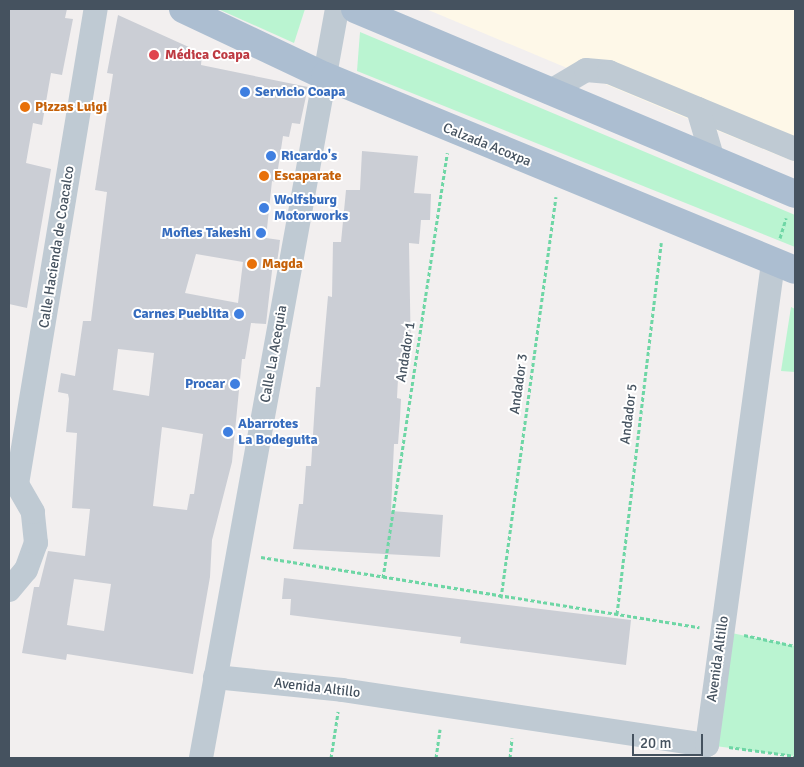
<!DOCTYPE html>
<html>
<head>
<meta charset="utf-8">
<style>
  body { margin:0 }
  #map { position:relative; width:804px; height:767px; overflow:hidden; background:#f2efef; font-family:Signika,sans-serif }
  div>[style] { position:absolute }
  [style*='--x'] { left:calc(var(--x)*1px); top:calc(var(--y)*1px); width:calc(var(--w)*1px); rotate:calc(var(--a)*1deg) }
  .commercial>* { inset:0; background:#fef8e8 }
  .green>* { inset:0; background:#baf4d1 }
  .building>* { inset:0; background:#cbced5 }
  .path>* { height:3px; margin-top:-1.5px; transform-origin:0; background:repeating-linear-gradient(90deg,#6ed6a5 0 4px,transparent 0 6.5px) }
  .minor>* { height:24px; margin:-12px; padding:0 12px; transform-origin:12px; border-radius:12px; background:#bfcad3 }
  .major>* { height:28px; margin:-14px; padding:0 14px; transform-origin:14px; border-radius:14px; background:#acbed1 }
  .dots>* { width:14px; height:14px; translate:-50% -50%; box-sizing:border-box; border:2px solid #fff; border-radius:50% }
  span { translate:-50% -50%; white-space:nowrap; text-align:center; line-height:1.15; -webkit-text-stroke:4px #fff; paint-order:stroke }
  .health-label { font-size:14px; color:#be3a42; font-weight:700 }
  .left { translate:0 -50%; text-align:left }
  .shop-label { font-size:14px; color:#366cbe; font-weight:700 }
  .right { translate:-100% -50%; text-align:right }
  .food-label { font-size:14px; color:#c56008; font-weight:700 }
  .street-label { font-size:14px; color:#45525f }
  .frame { position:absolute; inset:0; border:10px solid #45525f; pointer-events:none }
  .scale { position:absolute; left:632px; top:734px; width:71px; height:22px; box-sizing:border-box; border:2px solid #45525f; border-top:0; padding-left:6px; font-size:15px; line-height:18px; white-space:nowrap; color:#45525f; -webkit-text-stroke:4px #fff; paint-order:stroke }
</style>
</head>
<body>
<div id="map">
  <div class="commercial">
    <i style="clip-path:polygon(426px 9px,795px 9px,795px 162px,679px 115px)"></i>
  </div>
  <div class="green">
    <i style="clip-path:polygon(218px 9px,305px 9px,294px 43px)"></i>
    <i style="clip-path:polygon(360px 32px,795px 215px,795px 247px,357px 71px)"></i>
    <i style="clip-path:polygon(791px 307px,795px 309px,795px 372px,781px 371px)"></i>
    <i style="clip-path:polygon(722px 631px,795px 646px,795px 756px,707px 745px)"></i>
  </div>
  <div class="building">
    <i style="clip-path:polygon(9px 9px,67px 9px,65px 18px,73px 19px,62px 75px,51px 73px,42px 125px,33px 123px,26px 163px,51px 169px,27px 308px,9px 304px)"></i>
    <i style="clip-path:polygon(evenodd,118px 15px,202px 53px,201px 65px,308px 87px,300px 124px,292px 123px,289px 137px,283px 136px,276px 182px,272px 181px,266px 238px,280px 240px,279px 249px,277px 262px,273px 262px,266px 324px,251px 323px,245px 359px,242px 359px,232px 462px,212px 540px,210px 577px,193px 674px,67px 654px,66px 660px,22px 653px,34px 587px,39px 587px,48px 551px,85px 556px,90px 509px,72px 508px,77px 433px,66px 432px,69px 399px,68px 394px,58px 392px,61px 373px,75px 376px,83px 321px,91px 321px,107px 192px,95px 190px,113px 74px,107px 73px,118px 15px,196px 254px,243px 262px,238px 303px,185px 293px,196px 254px,118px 15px,118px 349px,154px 353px,149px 396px,113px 390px,118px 349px,118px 15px,162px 427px,203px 434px,194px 494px,190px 494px,187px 510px,153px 506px,162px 427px,118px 15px,74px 579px,111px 584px,104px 631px,67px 625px,74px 579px)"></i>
    <i style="clip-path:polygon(362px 151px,418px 156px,414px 193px,431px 194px,430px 220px,421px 220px,419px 244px,409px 243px,411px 359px,399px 359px,397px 398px,401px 399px,400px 418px,398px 444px,394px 444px,391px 511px,443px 515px,440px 557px,293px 549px,299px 504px,303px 504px,306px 466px,311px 466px,316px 387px,320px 387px,328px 296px,332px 297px,333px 242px,341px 242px,346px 190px,360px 190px)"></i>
    <i style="clip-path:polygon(284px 578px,631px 620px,626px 665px,460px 643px,461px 637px,290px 615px,291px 599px,282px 599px)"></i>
  </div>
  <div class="path">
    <i style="--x:780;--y:238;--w:21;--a:-73"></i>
    <i style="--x:261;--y:557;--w:444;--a:9.1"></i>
    <i style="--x:383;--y:578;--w:430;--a:-81.4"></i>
    <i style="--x:501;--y:598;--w:405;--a:-82.2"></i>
    <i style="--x:617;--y:614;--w:374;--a:-83.2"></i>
    <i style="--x:744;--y:635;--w:52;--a:12.2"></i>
    <i style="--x:729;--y:747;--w:67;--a:7.8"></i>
    <i style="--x:331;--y:758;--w:47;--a:-81.3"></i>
    <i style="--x:436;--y:758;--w:29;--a:-82"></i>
    <i style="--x:510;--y:758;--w:20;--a:-84"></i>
  </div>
  <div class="minor">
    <i style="--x:549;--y:92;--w:43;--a:-30.7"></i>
    <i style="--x:586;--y:70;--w:23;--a:5"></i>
    <i style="--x:609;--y:72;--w:201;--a:22.5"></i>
    <i style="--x:698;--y:109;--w:53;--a:73.6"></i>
    <i style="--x:9;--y:590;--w:26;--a:-50"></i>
    <i style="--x:26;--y:570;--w:29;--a:-70"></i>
    <i style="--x:36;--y:543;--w:31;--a:-96"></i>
    <i style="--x:33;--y:512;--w:32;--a:-120"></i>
    <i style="--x:17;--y:484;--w:482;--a:-80.6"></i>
    <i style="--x:215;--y:677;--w:128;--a:5.8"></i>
    <i style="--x:342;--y:690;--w:369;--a:8.6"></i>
    <i style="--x:707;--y:745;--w:488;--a:-82.2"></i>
    <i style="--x:201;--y:758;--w:761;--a:-79.71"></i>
  </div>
  <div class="major">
    <i style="--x:183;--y:9;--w:157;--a:25.3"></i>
    <i style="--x:325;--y:76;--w:508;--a:22.43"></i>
    <i style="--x:355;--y:9;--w:477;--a:22.8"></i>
  </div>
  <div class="dots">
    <i style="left:154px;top:55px;background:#e0444e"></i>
    <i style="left:245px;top:92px;background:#3f7fe0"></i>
    <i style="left:25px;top:107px;background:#e8710a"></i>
    <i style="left:271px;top:156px;background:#3f7fe0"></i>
    <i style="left:264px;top:176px;background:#e8710a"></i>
    <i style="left:264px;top:208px;background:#3f7fe0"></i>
    <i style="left:261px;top:233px;background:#3f7fe0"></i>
    <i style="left:252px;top:264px;background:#e8710a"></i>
    <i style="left:239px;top:314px;background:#3f7fe0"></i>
    <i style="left:235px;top:384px;background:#3f7fe0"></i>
    <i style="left:228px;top:432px;background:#3f7fe0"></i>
  </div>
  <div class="health-label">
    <span class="left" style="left:165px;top:55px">Médica Coapa</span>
  </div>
  <div class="shop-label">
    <span class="left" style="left:255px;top:92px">Servicio Coapa</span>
    <span class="left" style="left:281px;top:156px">Ricardo's</span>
    <span class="left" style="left:274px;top:208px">Wolfsburg<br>Motorworks</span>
    <span class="right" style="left:251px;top:233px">Mofles Takeshi</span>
    <span class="right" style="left:229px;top:314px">Carnes Pueblita</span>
    <span class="right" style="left:225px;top:384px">Procar</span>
    <span class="left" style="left:238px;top:432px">Abarrotes<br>La Bodeguita</span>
  </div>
  <div class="food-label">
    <span class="left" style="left:35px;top:107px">Pizzas Luigi</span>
    <span class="left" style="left:274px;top:176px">Escaparate</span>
    <span class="left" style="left:262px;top:264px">Magda</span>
  </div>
  <div class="street-label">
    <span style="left:487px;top:145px;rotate:22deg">Calzada Acoxpa</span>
    <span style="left:57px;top:247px;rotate:-81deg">Calle Hacienda de Coacalco</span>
    <span style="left:406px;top:352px;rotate:-81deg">Andador 1</span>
    <span style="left:274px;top:354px;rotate:-80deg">Calle La Acequia</span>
    <span style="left:519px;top:384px;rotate:-82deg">Andador 3</span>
    <span style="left:629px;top:414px;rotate:-83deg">Andador 5</span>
    <span style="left:718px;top:659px;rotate:-82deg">Avenida Altillo</span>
    <span style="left:317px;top:688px;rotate:7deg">Avenida Altillo</span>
  </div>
  <div class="frame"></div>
  <div class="scale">20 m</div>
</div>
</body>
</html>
